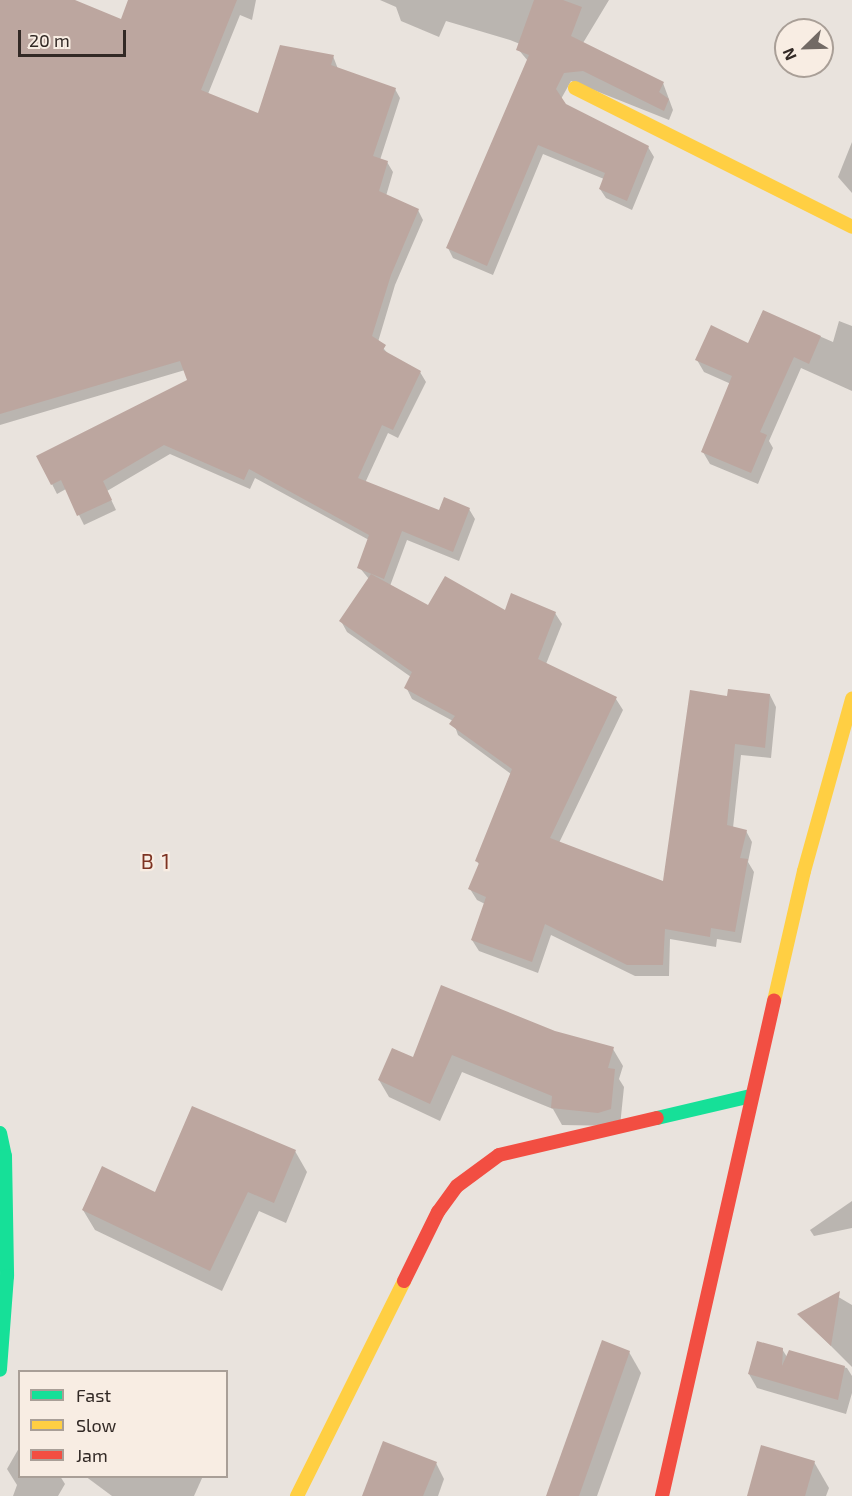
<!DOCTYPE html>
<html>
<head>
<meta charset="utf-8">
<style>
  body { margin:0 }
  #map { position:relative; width:852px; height:1496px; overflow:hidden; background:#e9e3dd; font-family:"Exo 2",sans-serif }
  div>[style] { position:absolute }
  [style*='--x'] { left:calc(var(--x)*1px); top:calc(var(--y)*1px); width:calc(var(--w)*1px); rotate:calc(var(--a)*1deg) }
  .shadow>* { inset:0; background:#0003 }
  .building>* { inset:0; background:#bca69f }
  .fast>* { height:14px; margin:-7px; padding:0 7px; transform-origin:7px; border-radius:7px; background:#16e098 }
  .slow>* { height:14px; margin:-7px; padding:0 7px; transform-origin:7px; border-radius:7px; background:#ffcf43 }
  .jam>* { height:14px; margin:-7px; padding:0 7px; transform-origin:7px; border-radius:7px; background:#f24e42 }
  span { translate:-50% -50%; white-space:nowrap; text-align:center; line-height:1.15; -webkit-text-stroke:4.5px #f8ede3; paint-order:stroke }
  .quarter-label { font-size:21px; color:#7d3322; letter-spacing:1.5px }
  .legend { position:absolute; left:18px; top:1370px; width:210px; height:108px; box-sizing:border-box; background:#f8ede3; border:2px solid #a99f97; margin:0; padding:8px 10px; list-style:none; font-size:18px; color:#322925 }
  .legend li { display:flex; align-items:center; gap:12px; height:30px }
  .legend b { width:30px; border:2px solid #a99f97 }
  .north { position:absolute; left:774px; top:18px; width:60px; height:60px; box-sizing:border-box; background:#f8ede3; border:2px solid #a99f97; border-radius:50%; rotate:247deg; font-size:16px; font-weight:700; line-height:24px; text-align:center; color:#322925 }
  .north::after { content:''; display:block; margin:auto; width:21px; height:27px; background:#726a65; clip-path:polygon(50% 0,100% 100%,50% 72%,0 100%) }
  .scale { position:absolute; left:18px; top:30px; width:108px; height:27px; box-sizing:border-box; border:3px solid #322925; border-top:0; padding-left:8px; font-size:18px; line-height:21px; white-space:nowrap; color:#322925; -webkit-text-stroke:4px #f8ede3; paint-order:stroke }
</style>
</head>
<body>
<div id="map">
  <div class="shadow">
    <i style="clip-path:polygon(130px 0,256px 0,252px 20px,240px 15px,208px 94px,258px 115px,333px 56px,338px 69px,395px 89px,400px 98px,380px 160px,387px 162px,393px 172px,386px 196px,418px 210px,423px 220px,395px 285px,378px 342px,390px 356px,420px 372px,426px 382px,398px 438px,388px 433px,365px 483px,439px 512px,469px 509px,475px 519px,459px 561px,407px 540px,390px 586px,429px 607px,555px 613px,562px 624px,546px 664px,616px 699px,623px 710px,559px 843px,665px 883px,728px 698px,770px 695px,776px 707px,771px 758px,741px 755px,733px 828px,746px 831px,752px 842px,748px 862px,754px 872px,741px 943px,717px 939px,716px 947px,670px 939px,669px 976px,635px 976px,551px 935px,538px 973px,479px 951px,472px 940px,485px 904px,477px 900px,470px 889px,480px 866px,477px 861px,511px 774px,458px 735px,453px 721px,412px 699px,406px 687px,411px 677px,347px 632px,341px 621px,369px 579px,359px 567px,369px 540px,255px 478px,250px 489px,170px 454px,107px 491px,116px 510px,84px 525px,66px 489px,57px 494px,52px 484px,189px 381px,185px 370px,0 425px,0 28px,122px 21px)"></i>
    <i style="clip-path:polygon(380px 0,609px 0,583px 43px,663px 83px,673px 110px,669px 120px,571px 81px,561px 99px,566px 106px,648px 147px,654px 157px,632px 210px,606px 198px,600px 189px,604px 179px,543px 154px,493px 275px,453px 258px,448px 248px,528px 61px,518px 49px,520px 44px,510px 40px,446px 21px,439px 37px,401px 21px,396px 7px)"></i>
    <i style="clip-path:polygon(852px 142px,852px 193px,838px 177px)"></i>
    <i style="clip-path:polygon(764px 312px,833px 342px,839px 321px,852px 326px,852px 391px,801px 368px,769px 441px,773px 448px,758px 484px,710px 464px,703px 452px,731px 384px,704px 372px,697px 360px,749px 345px)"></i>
    <i style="clip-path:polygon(554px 1032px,613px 1049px,623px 1066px,619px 1079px,624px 1087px,620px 1126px,562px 1125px,553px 1109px,462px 1072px,440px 1121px,389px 1097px,379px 1080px,413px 1059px)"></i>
    <i style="clip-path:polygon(295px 1151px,307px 1172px,286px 1223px,259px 1211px,222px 1291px,95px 1230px,83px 1210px,156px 1194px)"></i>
    <i style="clip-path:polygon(852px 1201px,852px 1228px,814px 1236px,810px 1230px)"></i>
    <i style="clip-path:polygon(835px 1295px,852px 1305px,852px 1367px,800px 1315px)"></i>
    <i style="clip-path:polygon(782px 1349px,787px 1357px,790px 1351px,847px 1368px,852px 1376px,852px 1393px,846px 1414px,757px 1388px,749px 1374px)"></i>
    <i style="clip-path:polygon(629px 1352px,641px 1373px,597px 1496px,548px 1496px)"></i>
    <i style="clip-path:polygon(19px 1448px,20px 1476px,60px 1476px,65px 1484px,58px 1496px,13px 1496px,17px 1485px,7px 1469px)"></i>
    <i style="clip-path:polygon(814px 1462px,829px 1488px,826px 1496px,749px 1496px)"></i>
    <i style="clip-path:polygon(436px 1463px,444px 1479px,438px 1496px,363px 1496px)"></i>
    <i style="clip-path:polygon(85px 1476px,203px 1476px,194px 1496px,112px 1496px)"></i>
  </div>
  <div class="building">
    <i style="clip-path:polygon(0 0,75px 0,121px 19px,128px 0,237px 0,201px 90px,258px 113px,280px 45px,334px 55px,331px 65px,396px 88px,373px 156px,388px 161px,379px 191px,419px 209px,391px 275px,372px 336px,386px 345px,383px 350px,421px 371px,393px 430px,382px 425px,358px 478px,439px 510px,444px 497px,470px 508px,453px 552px,402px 531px,384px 579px,357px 568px,369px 535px,249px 469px,244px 480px,164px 445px,103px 481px,112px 500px,77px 516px,61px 480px,51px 485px,36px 456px,187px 380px,180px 361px,0 414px)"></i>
    <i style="clip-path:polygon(534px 0,563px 0,582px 7px,571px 36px,664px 82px,659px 92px,669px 99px,664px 111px,583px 71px,564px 73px,556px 89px,566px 104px,649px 146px,627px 201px,599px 189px,605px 173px,538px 145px,487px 266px,446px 248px,529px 55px,516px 50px)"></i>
    <i style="clip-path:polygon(763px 310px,821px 336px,809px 364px,794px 357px,760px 432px,767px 435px,751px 473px,701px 452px,732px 376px,695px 360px,711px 325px,748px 343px)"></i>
    <i style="clip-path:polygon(371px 574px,428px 605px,445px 576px,505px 610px,511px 593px,556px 612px,538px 659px,617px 697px,550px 838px,663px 881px,690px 690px,727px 696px,728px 689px,770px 694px,765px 748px,735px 744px,727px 825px,747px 830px,740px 858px,748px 859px,735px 932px,711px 928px,710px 937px,665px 929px,663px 965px,627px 965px,545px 924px,532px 962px,471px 940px,486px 897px,468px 889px,479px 863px,475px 861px,512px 769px,449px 724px,455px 716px,404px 688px,412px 672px,339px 621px)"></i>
    <i style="clip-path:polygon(441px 985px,555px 1031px,614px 1047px,608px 1068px,615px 1069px,611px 1109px,598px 1113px,551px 1108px,552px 1096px,452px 1055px,430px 1104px,378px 1080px,392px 1048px,413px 1057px)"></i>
    <i style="clip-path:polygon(192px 1106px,296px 1150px,274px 1203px,248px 1192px,210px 1271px,82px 1210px,102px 1166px,155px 1192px)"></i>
    <i style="clip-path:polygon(840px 1291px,831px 1346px,797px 1314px)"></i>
    <i style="clip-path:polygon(602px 1340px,630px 1351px,579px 1496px,546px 1496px)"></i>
    <i style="clip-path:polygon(757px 1341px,783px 1348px,782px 1366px,789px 1350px,845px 1366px,838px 1400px,748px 1374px)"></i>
    <i style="clip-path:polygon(383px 1441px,437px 1462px,423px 1496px,362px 1496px)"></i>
    <i style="clip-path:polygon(761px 1445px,815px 1461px,805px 1496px,747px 1496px)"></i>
  </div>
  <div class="fast">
    <i style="--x:657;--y:1118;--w:97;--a:-13.2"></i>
    <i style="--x:0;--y:1133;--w:24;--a:78"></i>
    <i style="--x:5;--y:1156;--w:120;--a:89"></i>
    <i style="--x:7;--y:1276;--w:94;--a:94.3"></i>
  </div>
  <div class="slow">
    <i style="--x:575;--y:88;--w:310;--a:26.6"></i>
    <i style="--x:774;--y:1001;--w:133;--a:-77"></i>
    <i style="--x:804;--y:871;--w:179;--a:-74.4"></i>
    <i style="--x:297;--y:1496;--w:240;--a:-63.5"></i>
  </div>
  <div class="jam">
    <i style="--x:404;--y:1281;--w:77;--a:-63.8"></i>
    <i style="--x:438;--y:1212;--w:32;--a:-54"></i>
    <i style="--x:457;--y:1186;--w:52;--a:-36.4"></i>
    <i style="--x:499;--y:1155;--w:162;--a:-13.2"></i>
    <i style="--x:662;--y:1496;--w:508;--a:-77.25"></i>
  </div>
  <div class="quarter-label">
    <span style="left:156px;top:861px">B 1</span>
  </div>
  <ul class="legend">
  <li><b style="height:8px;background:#16e098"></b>Fast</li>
  <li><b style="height:8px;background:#ffcf43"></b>Slow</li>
  <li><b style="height:8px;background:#f24e42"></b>Jam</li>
  </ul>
  <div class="north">N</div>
  <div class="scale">20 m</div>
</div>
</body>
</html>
